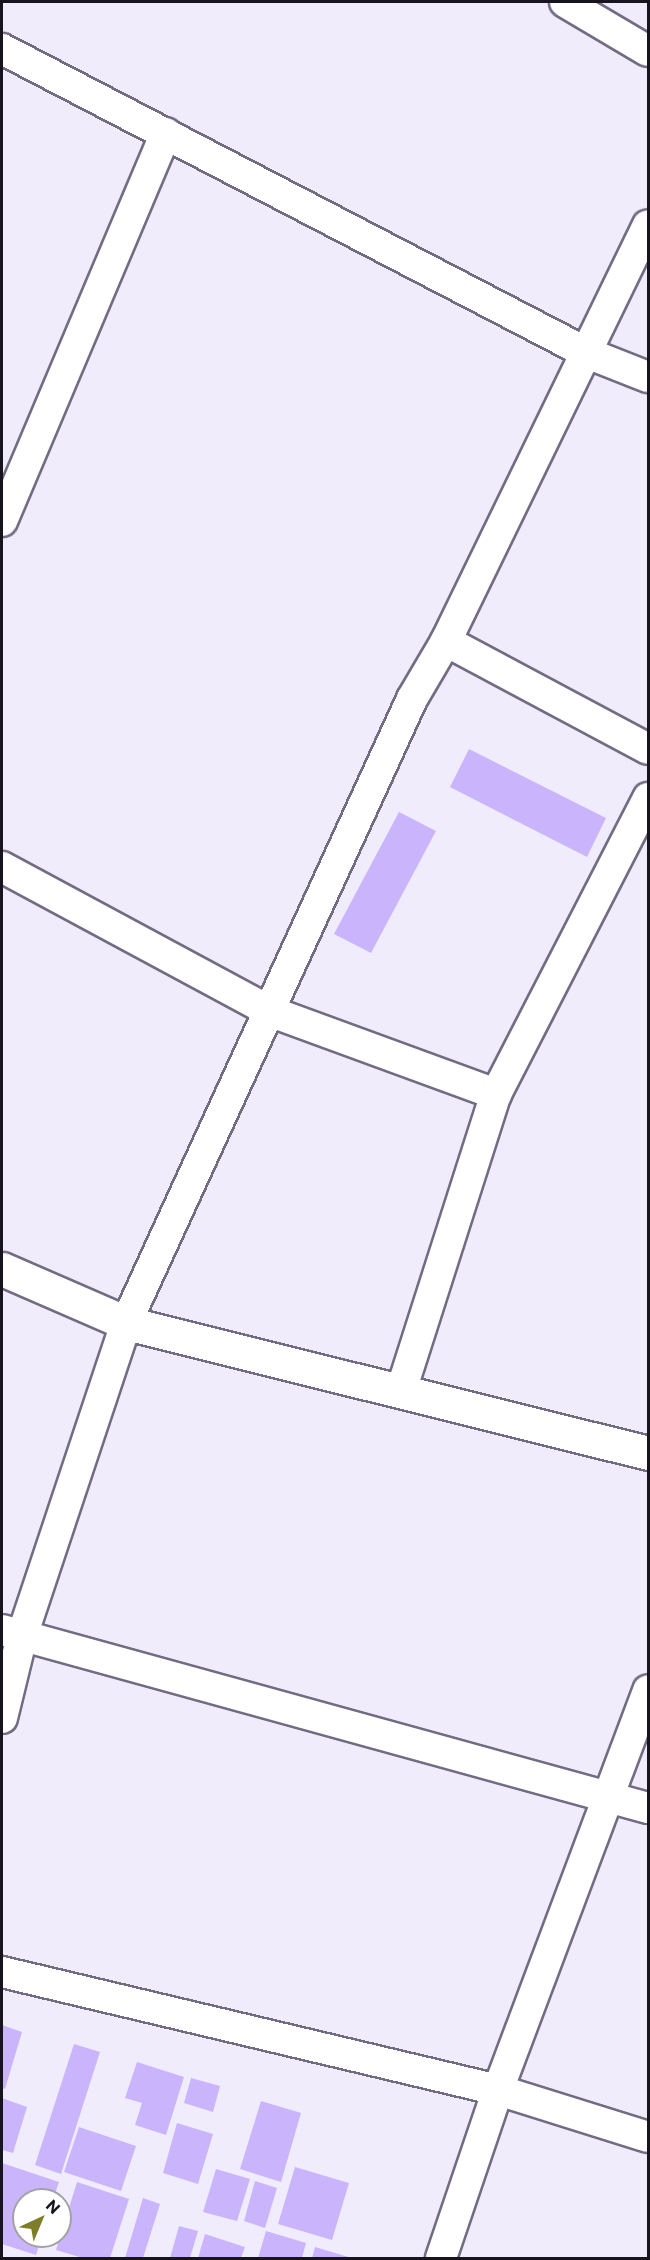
<!DOCTYPE html>
<html>
<head>
<meta charset="utf-8">
<style>
  body { margin:0 }
  #map { position:relative; width:650px; height:2260px; overflow:hidden; background:#f0ecfc; font-family:Commissioner,sans-serif }
  div>[style] { position:absolute }
  [style*='--x'] { left:calc(var(--x)*1px); top:calc(var(--y)*1px); width:calc(var(--w)*1px); rotate:calc(var(--a)*1deg) }
  .building>* { inset:0; background:#cab5fc }
  .roads { filter:drop-shadow(2px 0 #726c83) drop-shadow(-2px 0 #726c83) drop-shadow(0 2px #726c83) drop-shadow(0 -2px #726c83) }
  .minor>* { height:30px; margin:-15px; padding:0 15px; transform-origin:15px; border-radius:15px; background:#fff }
  .secondary>* { height:33px; margin:-16.5px; padding:0 16.5px; transform-origin:16.5px; border-radius:16.5px; background:#fff }
  span { translate:-50% -50%; white-space:nowrap; text-align:center; line-height:1.15; -webkit-text-stroke:6px #fff; paint-order:stroke }
  .frame { position:absolute; inset:0; border:3px solid #17141d; pointer-events:none }
  .north { position:absolute; left:12px; top:2188px; width:60px; height:60px; box-sizing:border-box; background:#fff; border:2px solid #a2a1a5; border-radius:50%; rotate:44deg; font-size:16px; font-weight:700; line-height:24px; text-align:center; color:#17141d }
  .north::after { content:''; display:block; margin:auto; width:21px; height:27px; background:#7d7e27; clip-path:polygon(50% 0,100% 100%,50% 72%,0 100%) }
</style>
</head>
<body>
<div id="map">
  <div class="building">
    <i style="clip-path:polygon(469px 749px,606px 818px,587px 857px,450px 787px)"></i>
    <i style="clip-path:polygon(399px 812px,436px 831px,371px 953px,334px 934px)"></i>
    <i style="clip-path:polygon(2px 2025px,22px 2032px,5px 2089px,2px 2088px)"></i>
    <i style="clip-path:polygon(74px 2044px,100px 2052px,61px 2174px,35px 2165px)"></i>
    <i style="clip-path:polygon(137px 2062px,184px 2077px,166px 2135px,135px 2125px,142px 2103px,125px 2098px)"></i>
    <i style="clip-path:polygon(191px 2078px,220px 2086px,213px 2112px,184px 2103px)"></i>
    <i style="clip-path:polygon(2px 2098px,27px 2107px,13px 2153px,2px 2150px)"></i>
    <i style="clip-path:polygon(261px 2101px,301px 2113px,281px 2182px,240px 2169px)"></i>
    <i style="clip-path:polygon(177px 2123px,213px 2134px,198px 2184px,163px 2173px)"></i>
    <i style="clip-path:polygon(79px 2127px,136px 2146px,121px 2191px,64px 2172px)"></i>
    <i style="clip-path:polygon(2px 2163px,59px 2182px,53px 2200px,24px 2200px,24px 2236px,42px 2236px,36px 2255px,2px 2244px)"></i>
    <i style="clip-path:polygon(295px 2167px,349px 2183px,332px 2240px,278px 2224px)"></i>
    <i style="clip-path:polygon(216px 2169px,250px 2179px,237px 2221px,203px 2212px)"></i>
    <i style="clip-path:polygon(255px 2181px,277px 2188px,265px 2228px,244px 2221px)"></i>
    <i style="clip-path:polygon(77px 2182px,129px 2199px,110px 2258px,83px 2258px,56px 2250px)"></i>
    <i style="clip-path:polygon(143px 2198px,160px 2204px,143px 2258px,125px 2258px)"></i>
    <i style="clip-path:polygon(179px 2226px,198px 2231px,190px 2258px,170px 2258px)"></i>
    <i style="clip-path:polygon(266px 2231px,306px 2243px,302px 2258px,258px 2258px)"></i>
    <i style="clip-path:polygon(205px 2234px,245px 2247px,241px 2258px,198px 2258px)"></i>
    <i style="clip-path:polygon(315px 2247px,352px 2258px,312px 2258px)"></i>
  </div>
  <div class="roads">
    <div class="minor">
      <i style="--x:565;--y:2;--w:96;--a:30.6"></i>
      <i style="--x:2;--y:49;--w:659;--a:27.46"></i>
      <i style="--x:587;--y:353;--w:66;--a:21.5"></i>
      <i style="--x:2;--y:521;--w:421;--a:-67.1"></i>
      <i style="--x:446;--y:641;--w:229;--a:28.1"></i>
      <i style="--x:2;--y:867;--w:303;--a:28.3"></i>
      <i style="--x:269;--y:1011;--w:242;--a:20.1"></i>
      <i style="--x:401;--y:1391;--w:312;--a:-72.3"></i>
      <i style="--x:496;--y:1094;--w:333;--a:-62.8"></i>
      <i style="--x:2;--y:1630;--w:670;--a:15.41"></i>
      <i style="--x:2;--y:1718;--w:84;--a:-76.3"></i>
      <i style="--x:22;--y:1636;--w:330;--a:-71.6"></i>
      <i style="--x:126;--y:1323;--w:686;--a:-65.38"></i>
      <i style="--x:412;--y:699;--w:67;--a:-59.6"></i>
      <i style="--x:446;--y:641;--w:462;--a:-64.1"></i>
      <i style="--x:2;--y:1972;--w:510;--a:13.38"></i>
      <i style="--x:498;--y:2090;--w:157;--a:17.4"></i>
      <i style="--x:441;--y:2258;--w:177;--a:-71.3"></i>
      <i style="--x:498;--y:2090;--w:427;--a:-69.4"></i>
    </div>
    <div class="secondary">
      <i style="--x:2;--y:1269;--w:135;--a:23.5"></i>
      <i style="--x:126;--y:1323;--w:538;--a:13.98"></i>
    </div>
  </div>
  <div class="frame"></div>
  <div class="north">N</div>
</div>
</body>
</html>
